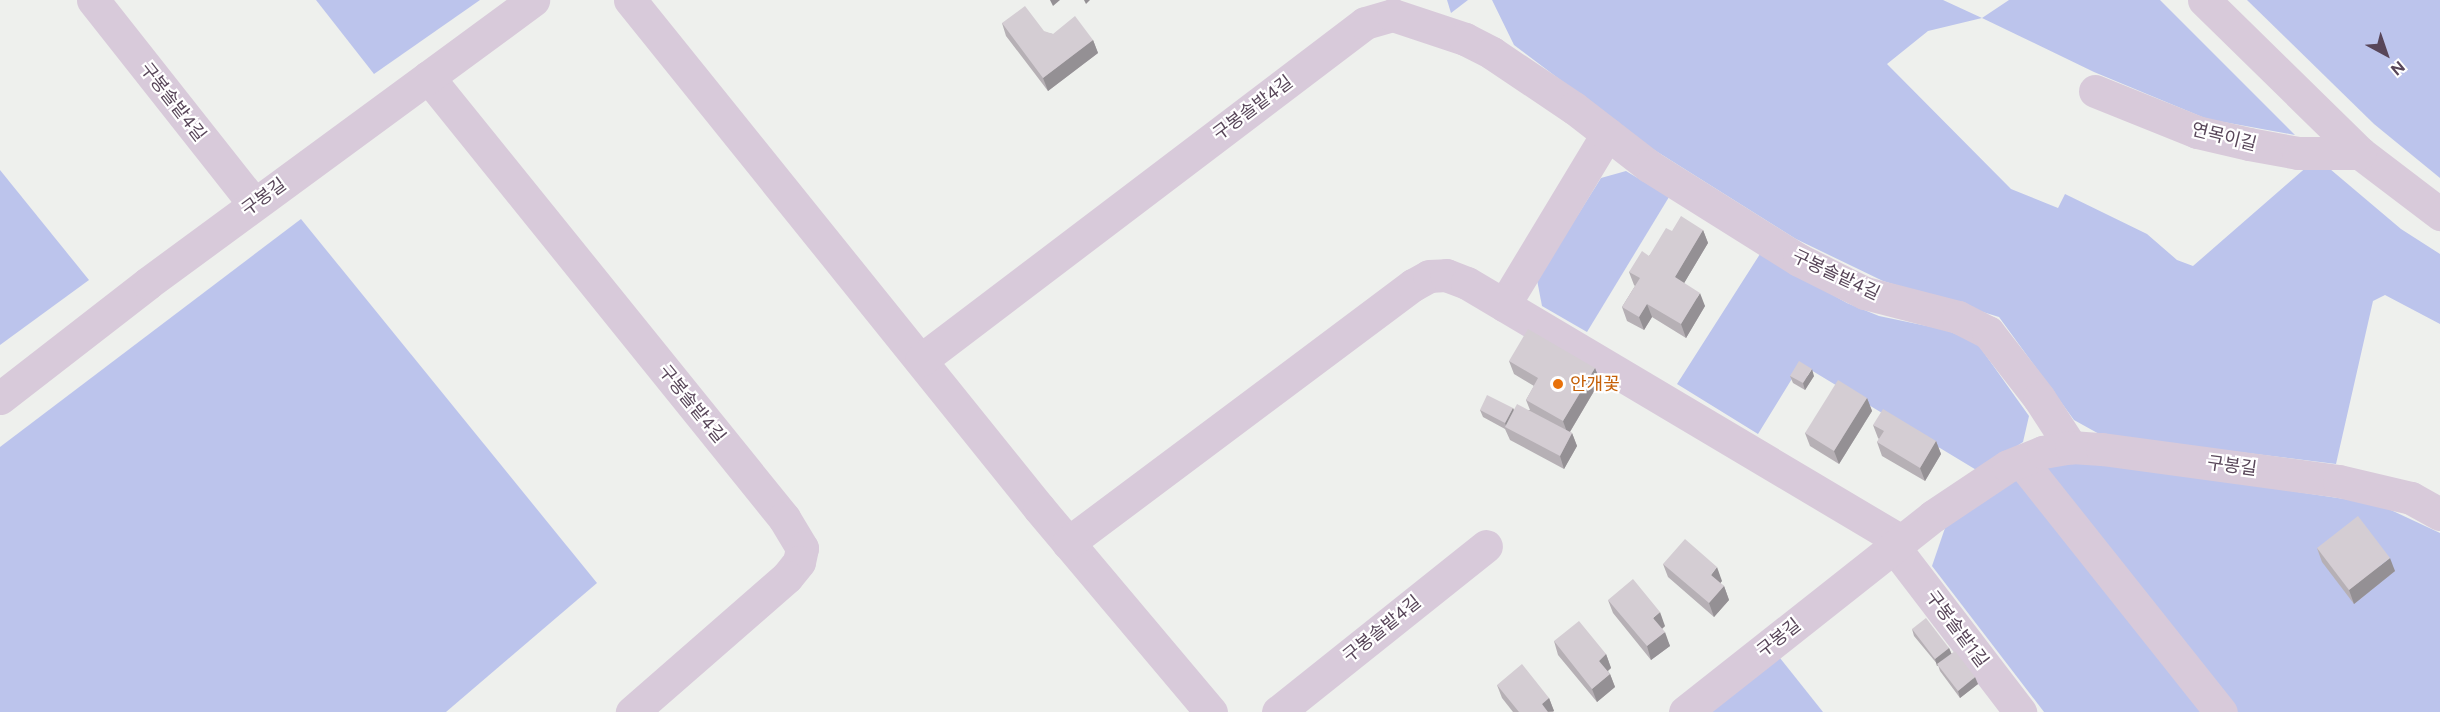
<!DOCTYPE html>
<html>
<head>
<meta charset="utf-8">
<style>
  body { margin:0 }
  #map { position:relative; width:2440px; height:712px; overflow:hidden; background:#eef0ed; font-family:Figtree,"Noto Sans KR",sans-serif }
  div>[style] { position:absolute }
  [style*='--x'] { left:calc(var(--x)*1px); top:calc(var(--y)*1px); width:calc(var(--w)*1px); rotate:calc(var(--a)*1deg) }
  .green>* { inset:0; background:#bcc4ec }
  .minor>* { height:33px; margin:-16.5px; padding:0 16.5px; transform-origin:16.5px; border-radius:16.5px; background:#d8cada }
  .wall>* { inset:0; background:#b6b0b5 }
  .shaded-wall>* { inset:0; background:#949094 }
  .building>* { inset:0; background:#d4cdd3 }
  .dots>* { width:16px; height:16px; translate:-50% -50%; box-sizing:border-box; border:3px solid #fff; border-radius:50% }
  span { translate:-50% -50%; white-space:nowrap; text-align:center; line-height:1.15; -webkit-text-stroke:4.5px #fff; paint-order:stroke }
  .street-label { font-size:18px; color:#584659 }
  .food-label { font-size:18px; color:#c56008 }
  .left { translate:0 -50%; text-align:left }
  .north { position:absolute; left:2356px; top:24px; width:60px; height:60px; -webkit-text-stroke:4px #fff; paint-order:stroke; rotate:140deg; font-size:16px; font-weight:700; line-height:24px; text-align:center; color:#584659 }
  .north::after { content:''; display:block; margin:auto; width:21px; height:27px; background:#584659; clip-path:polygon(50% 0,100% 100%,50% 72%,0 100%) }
</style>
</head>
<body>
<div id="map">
  <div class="green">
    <i style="clip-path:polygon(316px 0,480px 0,374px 74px)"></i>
    <i style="clip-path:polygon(1447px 0,1468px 0,1451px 13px)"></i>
    <i style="clip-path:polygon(1492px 0,1943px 0,1982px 18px,2009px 0,2160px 0,2295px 135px,2207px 119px,2094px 72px,1982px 18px,1928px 31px,1887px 64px,2011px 189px,2058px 208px,2065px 194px,2147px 234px,2177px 260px,2193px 266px,2317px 158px,2401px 229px,2440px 254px,2440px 324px,2385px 295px,2373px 301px,2336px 464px,2101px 435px,2074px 420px,1999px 317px,1883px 281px,1796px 239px,1648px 146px,1514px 45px)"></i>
    <i style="clip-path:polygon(2247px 0,2440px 0,2440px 178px,2374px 124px)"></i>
    <i style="clip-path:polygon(0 170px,89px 280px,0 345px)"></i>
    <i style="clip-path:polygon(1626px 171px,1669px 197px,1587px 332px,1542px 306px,1537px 280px,1601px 178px)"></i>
    <i style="clip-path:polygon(301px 219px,597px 583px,446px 712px,0 712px,0 447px)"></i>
    <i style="clip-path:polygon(1760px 254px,1847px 303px,1879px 316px,1946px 330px,1977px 343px,2029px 416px,2023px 442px,1978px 471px,1801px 364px,1758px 434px,1677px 384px)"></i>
    <i style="clip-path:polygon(2096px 462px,2378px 504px,2440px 533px,2440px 712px,2044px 712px,1932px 566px,1945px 528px,2000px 490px,2027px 474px,2059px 465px)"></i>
    <i style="clip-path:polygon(1780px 658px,1823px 712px,1711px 712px)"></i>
  </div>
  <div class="minor">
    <i style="--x:93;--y:0;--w:260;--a:51.7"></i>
    <i style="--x:630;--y:0;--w:652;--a:51.16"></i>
    <i style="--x:1039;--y:508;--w:267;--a:49.9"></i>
    <i style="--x:2204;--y:0;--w:219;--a:44.4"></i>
    <i style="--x:2360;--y:153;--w:101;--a:37.3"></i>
    <i style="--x:428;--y:77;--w:567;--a:51.09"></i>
    <i style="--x:784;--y:518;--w:35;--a:59"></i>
    <i style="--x:802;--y:548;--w:14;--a:102"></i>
    <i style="--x:799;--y:562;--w:19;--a:129"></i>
    <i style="--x:787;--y:577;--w:206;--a:138.9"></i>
    <i style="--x:2095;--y:91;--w:110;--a:21.9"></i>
    <i style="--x:2197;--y:132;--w:53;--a:13"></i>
    <i style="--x:2249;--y:144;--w:50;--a:10.4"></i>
    <i style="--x:2298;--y:153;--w:62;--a:0"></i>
    <i style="--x:1504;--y:305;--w:200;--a:-58.9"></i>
    <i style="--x:921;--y:360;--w:557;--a:-37.2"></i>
    <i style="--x:1365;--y:23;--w:29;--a:-16"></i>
    <i style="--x:1393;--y:15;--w:76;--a:18.4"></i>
    <i style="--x:1465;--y:39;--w:30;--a:27"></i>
    <i style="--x:1492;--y:53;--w:99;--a:33.9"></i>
    <i style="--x:1574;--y:108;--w:95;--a:37.7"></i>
    <i style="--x:1649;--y:166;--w:177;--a:32.1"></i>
    <i style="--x:1799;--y:260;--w:74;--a:26.6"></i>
    <i style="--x:1865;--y:293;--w:96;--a:14.5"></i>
    <i style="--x:1958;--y:317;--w:34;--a:27"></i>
    <i style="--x:1988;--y:332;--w:83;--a:52.3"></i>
    <i style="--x:2039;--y:398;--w:59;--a:56.9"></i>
    <i style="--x:0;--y:398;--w:187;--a:-37.8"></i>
    <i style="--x:148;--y:283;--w:478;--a:-36.3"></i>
    <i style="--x:2021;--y:461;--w:321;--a:51.5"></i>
    <i style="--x:1068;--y:543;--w:431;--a:-36.8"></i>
    <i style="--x:1413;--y:285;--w:18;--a:-29"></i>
    <i style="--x:1429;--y:276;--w:17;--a:-3"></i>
    <i style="--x:1446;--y:275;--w:22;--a:21"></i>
    <i style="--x:1467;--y:283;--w:505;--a:30.73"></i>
    <i style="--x:1894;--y:547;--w:208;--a:52.6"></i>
    <i style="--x:1278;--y:712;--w:266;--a:-38.6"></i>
    <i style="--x:1685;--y:712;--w:316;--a:-38.3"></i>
    <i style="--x:1933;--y:516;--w:90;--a:-33.7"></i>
    <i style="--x:2008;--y:466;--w:38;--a:-22"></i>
    <i style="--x:2043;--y:452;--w:28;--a:-10"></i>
    <i style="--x:2071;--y:447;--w:31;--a:4"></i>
    <i style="--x:2102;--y:449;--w:239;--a:7.7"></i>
    <i style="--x:2339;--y:481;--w:74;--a:13.3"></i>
    <i style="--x:2411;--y:498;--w:33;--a:29"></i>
  </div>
  <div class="wall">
    <i style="clip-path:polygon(1002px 23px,1053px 34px,1093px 40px,1098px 53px,1048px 91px,1006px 36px)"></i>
    <i style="clip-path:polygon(1703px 230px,1708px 243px,1684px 283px,1705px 306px,1686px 338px,1652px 317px,1644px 330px,1627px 321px,1622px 307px,1635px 286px,1634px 285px,1629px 272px,1649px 256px,1672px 231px)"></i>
    <i style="clip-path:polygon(1509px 361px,1595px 368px,1600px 381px,1570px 432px,1572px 433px,1577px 446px,1564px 469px,1510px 440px,1505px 429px,1483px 417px,1480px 410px,1513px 408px,1514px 410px,1530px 410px,1526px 400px,1534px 386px,1514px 374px)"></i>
    <i style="clip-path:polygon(1790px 376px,1814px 376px,1805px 390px,1793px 383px)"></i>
    <i style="clip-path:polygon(1867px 398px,1872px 411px,1839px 464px,1810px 446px,1805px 433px)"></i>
    <i style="clip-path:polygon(1873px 425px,1936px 441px,1941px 454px,1925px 481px,1882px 456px,1877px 442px,1879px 439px,1878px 438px)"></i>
    <i style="clip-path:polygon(2317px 548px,2395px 571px,2354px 604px,2322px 562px)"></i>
    <i style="clip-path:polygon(1663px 564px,1722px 581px,1720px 583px,1724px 586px,1729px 600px,1714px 617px,1668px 577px)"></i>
    <i style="clip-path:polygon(1608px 600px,1665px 626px,1662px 629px,1670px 646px,1651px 660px,1613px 613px)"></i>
    <i style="clip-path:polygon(1912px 629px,1949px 648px,1951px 653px,1978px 684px,1960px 698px,1940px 671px,1938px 665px,1914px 636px)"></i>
    <i style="clip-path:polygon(1554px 641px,1606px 654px,1611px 668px,1608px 671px,1610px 674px,1615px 687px,1597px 702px,1558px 655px)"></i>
    <i style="clip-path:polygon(1497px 685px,1549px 698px,1554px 711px,1553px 712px,1513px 712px,1502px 698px)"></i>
  </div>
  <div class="shaded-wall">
    <i style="clip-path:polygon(1050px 0,1060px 0,1053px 6px)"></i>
    <i style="clip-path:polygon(1084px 0,1090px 0,1086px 4px)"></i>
    <i style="clip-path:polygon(1093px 40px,1098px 53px,1048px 91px,1043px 78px)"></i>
    <i style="clip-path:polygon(1703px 230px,1708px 243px,1680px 290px,1675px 277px)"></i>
    <i style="clip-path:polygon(1700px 293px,1705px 306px,1686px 338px,1681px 324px)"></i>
    <i style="clip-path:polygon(1647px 304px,1652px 317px,1644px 330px,1639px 317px)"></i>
    <i style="clip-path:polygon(1595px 368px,1600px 381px,1568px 435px,1563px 421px)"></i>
    <i style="clip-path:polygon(1812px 369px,1814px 376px,1805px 390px,1803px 383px)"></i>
    <i style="clip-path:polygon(1867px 398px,1872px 411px,1839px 464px,1834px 451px)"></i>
    <i style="clip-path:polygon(1513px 408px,1515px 415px,1507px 428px,1505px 423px)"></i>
    <i style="clip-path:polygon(1572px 433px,1577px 446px,1564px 469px,1560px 456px)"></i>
    <i style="clip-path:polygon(1936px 441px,1941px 454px,1925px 481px,1920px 468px)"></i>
    <i style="clip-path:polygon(2390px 558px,2395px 571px,2354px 604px,2349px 590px)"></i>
    <i style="clip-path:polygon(1717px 567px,1722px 581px,1716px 588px,1711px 575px)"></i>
    <i style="clip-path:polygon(1724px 586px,1729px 600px,1714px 617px,1709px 603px)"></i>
    <i style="clip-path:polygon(1660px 612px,1665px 626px,1658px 632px,1653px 618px)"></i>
    <i style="clip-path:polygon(1665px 632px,1670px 646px,1651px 660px,1647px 646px)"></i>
    <i style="clip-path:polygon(1949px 648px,1952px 655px,1937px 666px,1935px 659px)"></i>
    <i style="clip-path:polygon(1606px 654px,1611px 668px,1604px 674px,1599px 661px)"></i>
    <i style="clip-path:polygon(1610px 674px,1615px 687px,1597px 702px,1592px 689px)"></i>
    <i style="clip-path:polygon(1975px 677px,1978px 684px,1960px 698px,1958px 691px)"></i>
    <i style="clip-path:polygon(1549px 698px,1554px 711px,1545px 712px,1542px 704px)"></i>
  </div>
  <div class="building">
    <i style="clip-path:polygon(1025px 6px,1044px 31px,1053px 34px,1075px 16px,1093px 40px,1043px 78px,1002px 23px)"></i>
    <i style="clip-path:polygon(1681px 216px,1703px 230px,1675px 277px,1700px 293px,1681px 324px,1647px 304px,1639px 317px,1622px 307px,1640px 278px,1629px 272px,1642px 251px,1649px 256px,1666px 228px,1672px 231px)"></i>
    <i style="clip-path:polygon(1528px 329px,1595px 368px,1563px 421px,1526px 400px,1538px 378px,1509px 361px)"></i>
    <i style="clip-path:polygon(1799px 361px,1812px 369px,1803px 383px,1790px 376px)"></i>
    <i style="clip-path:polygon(1838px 380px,1867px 398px,1834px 451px,1805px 433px)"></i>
    <i style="clip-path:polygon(1487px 395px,1513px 408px,1505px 423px,1480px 410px)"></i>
    <i style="clip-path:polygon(1517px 404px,1572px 433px,1560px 456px,1505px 427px)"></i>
    <i style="clip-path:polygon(1883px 409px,1936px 441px,1920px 468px,1877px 442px,1884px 431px,1873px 425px)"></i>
    <i style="clip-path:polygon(2358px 516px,2390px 558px,2349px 590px,2317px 548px)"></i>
    <i style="clip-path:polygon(1685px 539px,1717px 567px,1711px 575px,1724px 586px,1709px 603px,1663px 564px)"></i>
    <i style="clip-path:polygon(1633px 579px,1660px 612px,1653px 618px,1665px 632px,1647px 646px,1608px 600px)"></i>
    <i style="clip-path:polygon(1926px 618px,1949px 648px,1935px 659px,1912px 629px)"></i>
    <i style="clip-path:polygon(1579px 621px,1606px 654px,1599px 661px,1610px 674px,1592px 689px,1554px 641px)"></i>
    <i style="clip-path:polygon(1955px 651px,1975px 677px,1958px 691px,1937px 664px)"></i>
    <i style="clip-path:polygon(1522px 664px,1549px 698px,1542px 704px,1548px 712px,1519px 712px,1497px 685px)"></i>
  </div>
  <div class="dots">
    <i style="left:1558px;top:384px;background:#e8710a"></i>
  </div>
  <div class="street-label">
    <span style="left:173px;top:102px;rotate:52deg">구봉솔밭4길</span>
    <span style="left:1253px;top:108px;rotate:-37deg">구봉솔밭4길</span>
    <span style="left:2224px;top:137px;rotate:14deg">연목이길</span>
    <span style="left:264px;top:197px;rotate:-36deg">구봉길</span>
    <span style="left:1836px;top:275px;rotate:25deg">구봉솔밭4길</span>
    <span style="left:692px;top:404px;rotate:51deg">구봉솔밭4길</span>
    <span style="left:2232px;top:466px;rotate:8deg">구봉길</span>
    <span style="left:1382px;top:629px;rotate:-39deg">구봉솔밭4길</span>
    <span style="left:1957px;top:629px;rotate:53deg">구봉솔밭1길</span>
    <span style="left:1779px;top:638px;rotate:-38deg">구봉길</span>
  </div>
  <div class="food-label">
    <span class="left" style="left:1570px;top:384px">안개꽃</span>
  </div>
  <div class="north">N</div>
</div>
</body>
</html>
